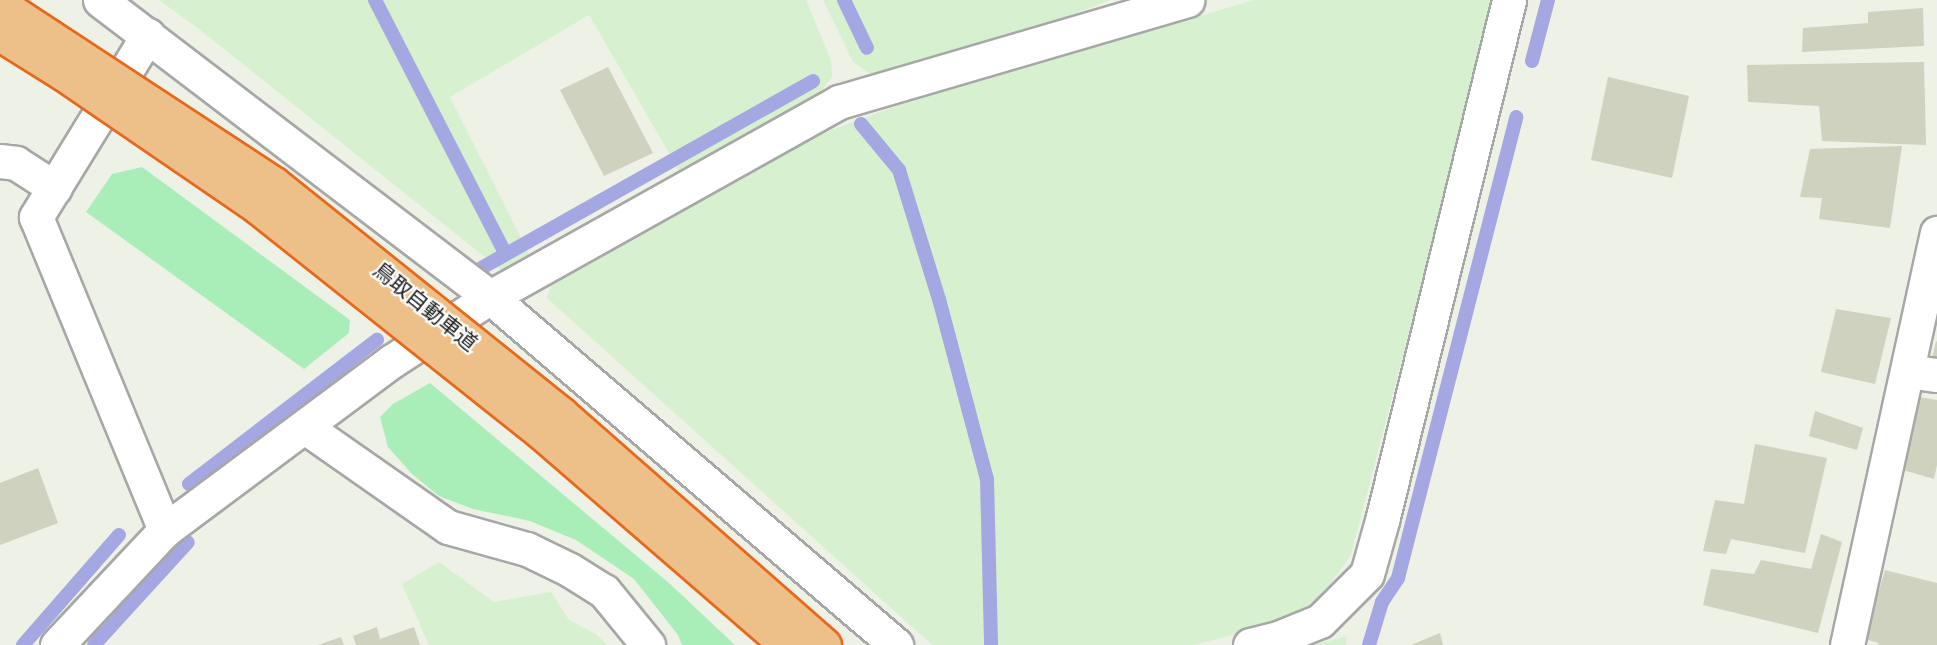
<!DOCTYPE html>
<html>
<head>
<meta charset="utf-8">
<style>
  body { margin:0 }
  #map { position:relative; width:1937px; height:645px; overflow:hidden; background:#edf1e6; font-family:"Exo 2","Noto Sans JP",sans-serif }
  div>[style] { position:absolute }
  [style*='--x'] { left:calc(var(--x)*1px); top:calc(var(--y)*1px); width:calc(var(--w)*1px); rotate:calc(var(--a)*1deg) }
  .farmland>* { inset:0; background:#d7f1d0 }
  .grass>* { inset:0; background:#a9eeb9 }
  .stream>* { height:14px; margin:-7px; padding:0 7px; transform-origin:7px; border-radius:7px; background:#a4a7e2 }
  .building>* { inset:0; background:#cfd2bf }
  .roads { filter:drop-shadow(2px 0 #a7a7a7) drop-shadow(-2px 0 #a7a7a7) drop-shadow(0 2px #a7a7a7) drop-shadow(0 -2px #a7a7a7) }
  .street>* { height:33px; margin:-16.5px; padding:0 16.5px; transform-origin:16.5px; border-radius:16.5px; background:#fff }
  .bridges { filter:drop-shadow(2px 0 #e8681b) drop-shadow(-2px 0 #e8681b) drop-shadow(0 2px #e8681b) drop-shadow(0 -2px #e8681b) }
  .highway-bridge>* { height:33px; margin:-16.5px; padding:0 16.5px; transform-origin:16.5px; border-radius:16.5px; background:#edbf89 }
  span { translate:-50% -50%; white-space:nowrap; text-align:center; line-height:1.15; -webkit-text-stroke:4.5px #fff; paint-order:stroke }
  .street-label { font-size:21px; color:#202020 }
</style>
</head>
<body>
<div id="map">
  <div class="farmland">
    <i style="clip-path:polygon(159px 0,806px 0,831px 60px,832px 77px,819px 95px,680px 172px,589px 15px,450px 97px,530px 256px,505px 273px,195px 26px)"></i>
    <i style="clip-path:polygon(823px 0,1110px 0,978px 50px,872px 75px,853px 62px)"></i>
    <i style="clip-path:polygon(1254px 0,1492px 0,1459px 140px,1351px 555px,1323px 594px,1300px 611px,1265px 627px,1193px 645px,932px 645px,547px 298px,554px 274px,774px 155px,837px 128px,905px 103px)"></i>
    <i style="clip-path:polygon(439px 562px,494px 602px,551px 592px,569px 620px,596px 634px,607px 645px,429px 645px,402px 584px)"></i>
    <i style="clip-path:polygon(1347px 636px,1346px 645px,1314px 645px)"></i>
  </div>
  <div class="grass">
    <i style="clip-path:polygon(142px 167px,350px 320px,349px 333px,304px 369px,86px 212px,112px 174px)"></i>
    <i style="clip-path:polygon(430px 383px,669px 583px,735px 645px,682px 645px,678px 635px,634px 579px,576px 540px,530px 521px,473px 509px,439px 496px,412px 474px,388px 447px,380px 417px,393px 404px)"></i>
  </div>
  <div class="stream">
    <i style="--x:375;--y:0;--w:284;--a:62.8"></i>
    <i style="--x:844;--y:0;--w:53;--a:64.4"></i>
    <i style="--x:1532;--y:61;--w:63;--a:-75.3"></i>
    <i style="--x:861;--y:124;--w:60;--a:50.4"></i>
    <i style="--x:899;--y:170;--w:135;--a:72.8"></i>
    <i style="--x:939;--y:299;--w:186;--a:75.1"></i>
    <i style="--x:987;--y:479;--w:166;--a:88.6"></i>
    <i style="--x:469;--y:275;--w:395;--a:-29.4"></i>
    <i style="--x:189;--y:484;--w:237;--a:-37.5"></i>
    <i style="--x:23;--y:645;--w:146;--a:-48.9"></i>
    <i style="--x:94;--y:645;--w:139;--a:-47.6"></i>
    <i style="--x:1369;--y:645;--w:45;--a:-73.2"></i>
    <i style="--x:1382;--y:602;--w:29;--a:-56"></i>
    <i style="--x:1398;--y:578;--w:476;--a:-75.6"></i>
  </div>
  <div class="building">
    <i style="clip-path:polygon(1923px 8px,1924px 46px,1802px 52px,1803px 28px,1868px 23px,1868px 12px)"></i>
    <i style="clip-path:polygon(1924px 62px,1926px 145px,1822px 141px,1819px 106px,1748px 102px,1747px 65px)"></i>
    <i style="clip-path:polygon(608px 67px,653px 153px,604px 176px,560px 90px)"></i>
    <i style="clip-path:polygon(1608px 77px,1689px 96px,1672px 178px,1591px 160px)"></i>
    <i style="clip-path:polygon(1902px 146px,1890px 228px,1819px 219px,1822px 198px,1800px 197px,1810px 149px)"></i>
    <i style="clip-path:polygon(1836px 309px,1891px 318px,1875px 384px,1821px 372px)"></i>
    <i style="clip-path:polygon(1936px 341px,1937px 342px,1937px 361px,1932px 358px)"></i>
    <i style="clip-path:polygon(1918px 397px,1937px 400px,1937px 465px,1934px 479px,1903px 470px)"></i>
    <i style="clip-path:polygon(1815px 411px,1863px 428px,1857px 450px,1809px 436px)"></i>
    <i style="clip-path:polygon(1755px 444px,1827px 458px,1805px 553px,1731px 539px,1726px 554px,1703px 551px,1715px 500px,1744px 504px)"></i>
    <i style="clip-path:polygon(38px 468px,58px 523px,0 545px,0 483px)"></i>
    <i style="clip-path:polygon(1821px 534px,1842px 542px,1818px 633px,1703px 605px,1711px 569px,1754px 574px,1761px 560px,1811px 569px)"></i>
    <i style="clip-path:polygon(1885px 570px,1937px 583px,1937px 645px,1878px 645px,1879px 643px,1865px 639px)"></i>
    <i style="clip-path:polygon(377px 627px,380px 639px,414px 627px,420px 645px,356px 645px,353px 636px)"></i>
    <i style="clip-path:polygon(1440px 633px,1443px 645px,1411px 645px)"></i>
    <i style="clip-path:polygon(341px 637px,344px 645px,318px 645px)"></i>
  </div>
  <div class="roads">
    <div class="street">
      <i style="--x:100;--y:0;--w:490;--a:37.3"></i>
      <i style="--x:490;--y:297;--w:535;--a:40.6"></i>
      <i style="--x:148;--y:35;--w:214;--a:121.6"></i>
      <i style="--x:36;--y:217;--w:339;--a:67.6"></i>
      <i style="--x:0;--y:161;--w:16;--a:7"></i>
      <i style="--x:16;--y:163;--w:46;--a:32.7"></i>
      <i style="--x:1908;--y:371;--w:29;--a:8"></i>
      <i style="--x:305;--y:427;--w:174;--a:35"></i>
      <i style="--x:448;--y:527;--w:82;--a:15.6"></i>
      <i style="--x:527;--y:549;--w:48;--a:26"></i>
      <i style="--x:570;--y:570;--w:40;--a:32"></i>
      <i style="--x:604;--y:591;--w:70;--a:50.8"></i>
      <i style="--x:57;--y:645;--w:158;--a:-46.8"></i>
      <i style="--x:165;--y:530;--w:283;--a:-36.7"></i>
      <i style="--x:392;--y:361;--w:117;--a:-33.1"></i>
      <i style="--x:490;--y:297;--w:400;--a:-29.2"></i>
      <i style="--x:839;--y:102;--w:363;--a:-16.3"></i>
      <i style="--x:1250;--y:645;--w:29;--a:-14"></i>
      <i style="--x:1278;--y:638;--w:45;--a:-22"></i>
      <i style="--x:1320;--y:621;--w:66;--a:-45"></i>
      <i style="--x:1367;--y:574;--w:59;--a:-74.3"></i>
      <i style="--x:1383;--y:517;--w:532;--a:-76.3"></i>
      <i style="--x:1847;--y:645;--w:422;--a:-77.7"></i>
    </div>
  </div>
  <div class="bridges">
    <div class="highway-bridge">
      <i style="--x:0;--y:4;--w:328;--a:33.3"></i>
      <i style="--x:274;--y:184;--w:368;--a:38.7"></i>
      <i style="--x:561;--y:414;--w:350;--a:41.3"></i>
      <i style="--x:0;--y:34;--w:75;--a:32"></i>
      <i style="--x:64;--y:74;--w:235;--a:34.4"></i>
      <i style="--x:258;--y:207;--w:362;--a:38.5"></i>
      <i style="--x:541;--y:432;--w:325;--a:40.9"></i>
    </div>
  </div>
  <div class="street-label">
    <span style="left:426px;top:306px;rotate:39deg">鳥取自動車道</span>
  </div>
</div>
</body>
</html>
